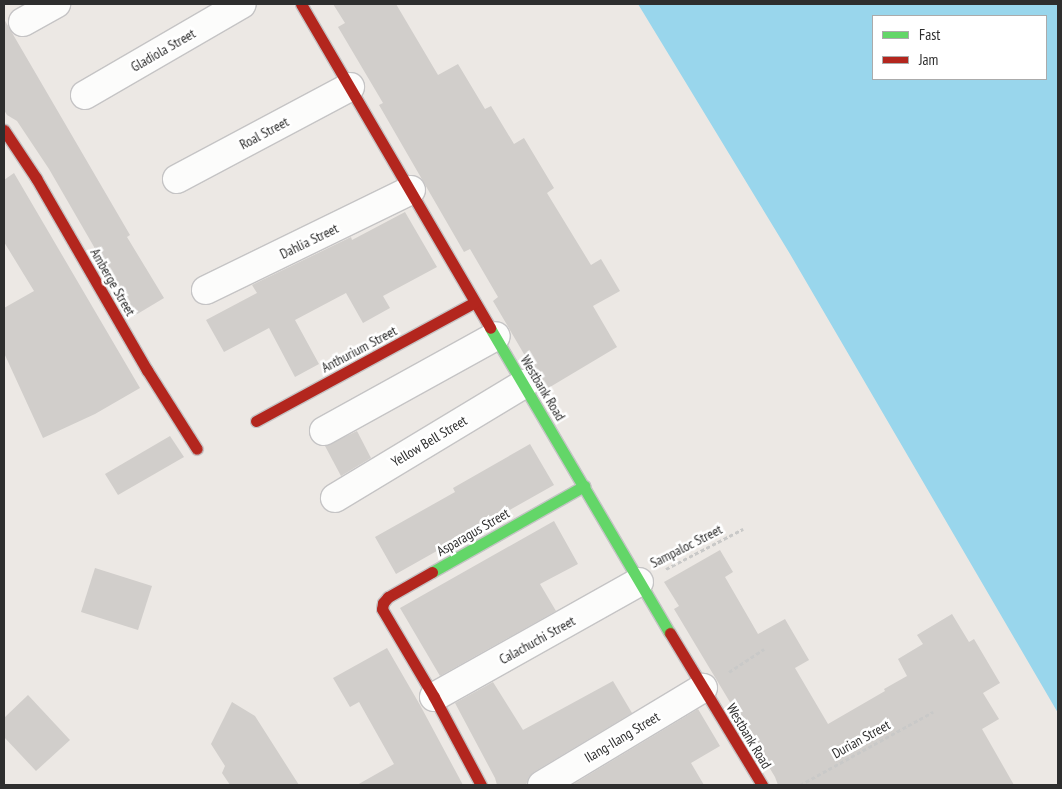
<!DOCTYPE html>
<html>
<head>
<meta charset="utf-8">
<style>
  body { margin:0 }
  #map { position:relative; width:1062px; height:789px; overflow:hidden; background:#ece8e4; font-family:"PT Sans Narrow",sans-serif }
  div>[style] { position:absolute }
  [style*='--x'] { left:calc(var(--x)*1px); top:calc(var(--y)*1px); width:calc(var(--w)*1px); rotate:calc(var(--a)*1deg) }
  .water>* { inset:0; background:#99d6ec }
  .building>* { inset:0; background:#d1cecb }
  .path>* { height:3px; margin-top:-1.5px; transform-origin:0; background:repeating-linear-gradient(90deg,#c9c9c8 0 4px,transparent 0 6.5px) }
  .roads { filter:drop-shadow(1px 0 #c5c4c5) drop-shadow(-1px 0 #c5c4c5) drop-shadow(0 1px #c5c4c5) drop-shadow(0 -1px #c5c4c5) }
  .street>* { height:28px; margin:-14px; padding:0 14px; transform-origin:14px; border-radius:14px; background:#fcfcfb }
  .fast>* { height:11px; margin:-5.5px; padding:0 5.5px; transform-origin:5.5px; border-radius:5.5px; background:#63d668 }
  .jam>* { height:11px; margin:-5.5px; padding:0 5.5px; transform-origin:5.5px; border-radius:5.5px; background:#b3261e }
  span { translate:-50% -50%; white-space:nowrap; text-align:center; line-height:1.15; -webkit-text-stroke:5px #fff; paint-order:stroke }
  .street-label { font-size:14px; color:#2e2e2e }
  .frame { position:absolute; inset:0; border:5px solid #2e2e2e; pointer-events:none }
  .legend { position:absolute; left:872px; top:15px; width:175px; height:65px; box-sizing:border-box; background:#fff; border:1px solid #ababab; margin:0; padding:6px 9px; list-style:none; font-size:15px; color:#2e2e2e }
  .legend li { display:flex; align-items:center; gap:10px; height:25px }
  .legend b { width:25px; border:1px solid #ababab }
</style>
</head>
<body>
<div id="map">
  <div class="water">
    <i style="clip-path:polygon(evenodd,638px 4px,1058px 4px,1058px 713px,790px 254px,638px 4px,873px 16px,1046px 16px,1046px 79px,873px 79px,873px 16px)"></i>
  </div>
  <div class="building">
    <i style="clip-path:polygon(333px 4px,396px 4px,438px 75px,458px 64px,485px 109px,491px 106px,514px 144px,524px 138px,554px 188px,547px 193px,591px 265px,601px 259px,620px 291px,593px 306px,617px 347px,545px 390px,493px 301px,498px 297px,470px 249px,464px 252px,379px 105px,383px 103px,338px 27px,345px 23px)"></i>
    <i style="clip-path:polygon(4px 19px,130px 235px,127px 237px,164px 298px,134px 316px,49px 169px,17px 121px,7px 115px,4px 110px)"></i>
    <i style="clip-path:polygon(14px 173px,140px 388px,95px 414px,43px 438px,4px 353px,4px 308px,34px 291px,4px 242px,4px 180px)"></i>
    <i style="clip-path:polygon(405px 212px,437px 267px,383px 296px,390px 308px,363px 323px,346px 293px,295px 320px,319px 364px,295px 377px,269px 328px,224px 352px,206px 320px,257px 293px,252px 285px,351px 237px,352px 240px)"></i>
    <i style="clip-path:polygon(357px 431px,371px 458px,341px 476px,325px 446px)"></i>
    <i style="clip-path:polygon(170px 436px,184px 457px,118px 495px,105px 474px)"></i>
    <i style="clip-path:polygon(530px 444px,554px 485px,396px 574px,375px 537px,455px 492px,453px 488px)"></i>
    <i style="clip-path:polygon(554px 521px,578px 564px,540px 584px,556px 611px,440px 676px,400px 608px)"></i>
    <i style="clip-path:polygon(720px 550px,733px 572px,725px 577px,758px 634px,785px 619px,809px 660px,795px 668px,828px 724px,885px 691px,884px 689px,907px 676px,898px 659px,923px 644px,917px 635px,952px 614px,969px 642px,974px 639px,1000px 683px,983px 693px,999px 719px,982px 729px,1014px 785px,778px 785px,775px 777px,674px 609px,679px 606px,664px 582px)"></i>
    <i style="clip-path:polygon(95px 568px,152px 586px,138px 630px,81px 612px)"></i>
    <i style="clip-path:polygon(387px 648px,420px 705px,463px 785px,357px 785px,394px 764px,359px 702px,350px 707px,333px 678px)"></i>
    <i style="clip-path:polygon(613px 681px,632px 713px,534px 772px,529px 777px,526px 785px,497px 785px,495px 778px,455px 703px,493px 682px,523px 730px)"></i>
    <i style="clip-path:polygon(28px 695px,70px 740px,36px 771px,4px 737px,4px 718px)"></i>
    <i style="clip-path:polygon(232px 702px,255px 716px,299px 785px,230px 785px,222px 773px,225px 766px,211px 744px)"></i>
    <i style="clip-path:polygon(698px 709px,720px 746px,691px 763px,704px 785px,572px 785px)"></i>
  </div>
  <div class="path">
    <i style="--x:666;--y:569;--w:87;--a:-27.5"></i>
    <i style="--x:729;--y:672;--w:42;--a:-33.3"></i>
    <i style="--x:800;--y:785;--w:152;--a:-28.8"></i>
  </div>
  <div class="roads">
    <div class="street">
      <i style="--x:23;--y:22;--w:38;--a:-29"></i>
      <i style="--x:85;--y:95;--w:181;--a:-30.1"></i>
      <i style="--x:177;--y:179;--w:196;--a:-28"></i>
      <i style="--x:206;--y:290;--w:228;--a:-26"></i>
      <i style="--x:324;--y:431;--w:196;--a:-28.9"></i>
      <i style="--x:335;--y:498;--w:221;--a:-31.1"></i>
      <i style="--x:434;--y:697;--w:235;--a:-29.3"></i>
      <i style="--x:542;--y:785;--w:188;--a:-31.1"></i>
    </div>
    <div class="fast">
      <i style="--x:490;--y:328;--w:354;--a:59.5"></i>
      <i style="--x:432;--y:572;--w:175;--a:-29.5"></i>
    </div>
    <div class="jam">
      <i style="--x:301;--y:4;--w:375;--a:59.7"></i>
      <i style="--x:4;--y:130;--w:58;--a:56.3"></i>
      <i style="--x:36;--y:178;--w:222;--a:60"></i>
      <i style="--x:147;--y:370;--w:93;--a:57.7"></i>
      <i style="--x:256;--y:421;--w:249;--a:-28.5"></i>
      <i style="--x:432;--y:572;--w:51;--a:150.4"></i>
      <i style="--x:388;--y:597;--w:8;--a:130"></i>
      <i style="--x:383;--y:603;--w:6;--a:99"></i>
      <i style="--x:382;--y:609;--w:102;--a:59.4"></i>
      <i style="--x:434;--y:697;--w:100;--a:61.9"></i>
      <i style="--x:670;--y:633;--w:178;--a:58.8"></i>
    </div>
  </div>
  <div class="street-label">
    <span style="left:163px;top:50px;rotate:-30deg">Gladiola Street</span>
    <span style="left:264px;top:133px;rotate:-28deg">Roal Street</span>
    <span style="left:309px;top:241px;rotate:-26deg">Dahlia Street</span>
    <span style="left:113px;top:282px;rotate:60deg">Amberge Street</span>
    <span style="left:359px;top:349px;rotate:-28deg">Anthurium Street</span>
    <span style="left:543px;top:388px;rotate:59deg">Westbank Road</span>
    <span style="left:429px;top:441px;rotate:-31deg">Yellow Bell Street</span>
    <span style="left:473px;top:532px;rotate:-30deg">Asparagus Street</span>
    <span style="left:686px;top:546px;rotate:-27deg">Sampaloc Street</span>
    <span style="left:537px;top:640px;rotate:-29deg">Calachuchi Street</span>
    <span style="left:749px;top:736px;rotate:59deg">Westbank Road</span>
    <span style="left:622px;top:737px;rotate:-31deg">Ilang-Ilang Street</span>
    <span style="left:861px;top:739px;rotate:-29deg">Durian Street</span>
  </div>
  <div class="frame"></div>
  <ul class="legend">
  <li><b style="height:6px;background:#63d668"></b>Fast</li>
  <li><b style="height:6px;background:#b3261e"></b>Jam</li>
  </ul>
</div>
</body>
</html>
